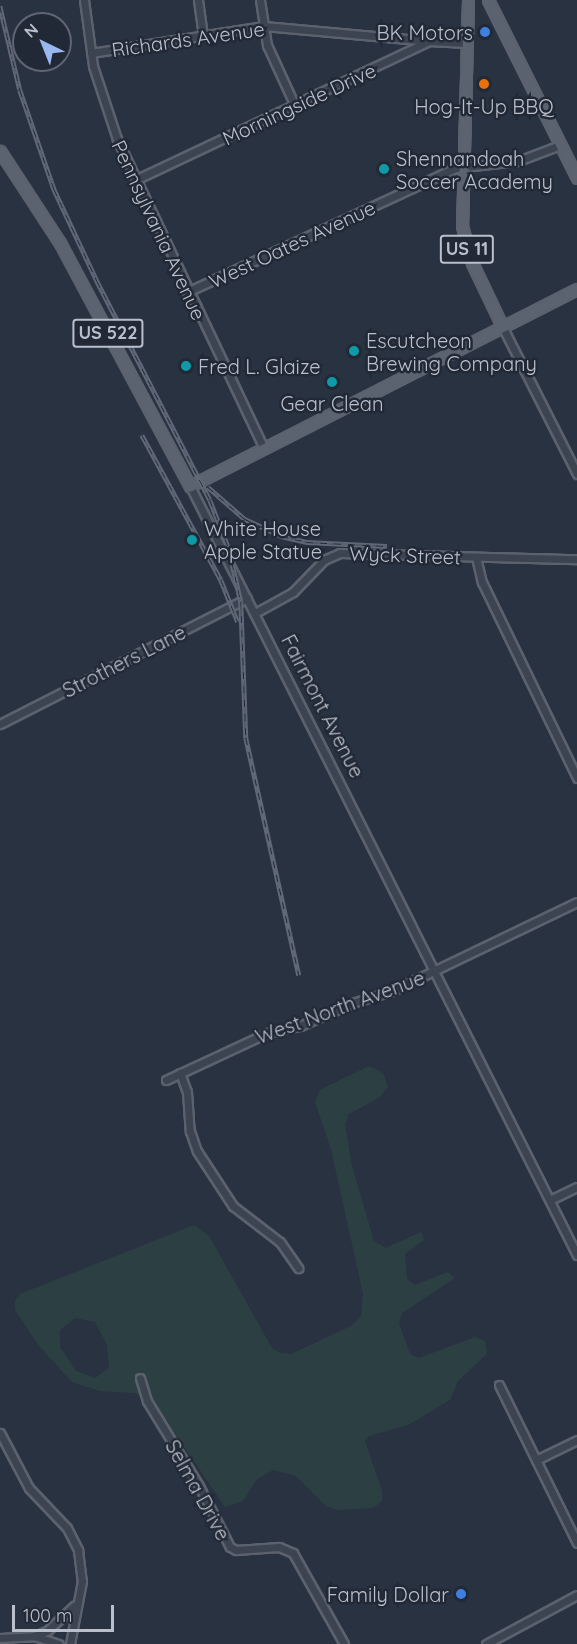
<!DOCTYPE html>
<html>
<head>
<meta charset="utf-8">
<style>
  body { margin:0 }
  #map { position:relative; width:577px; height:1644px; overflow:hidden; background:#293241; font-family:Quicksand,sans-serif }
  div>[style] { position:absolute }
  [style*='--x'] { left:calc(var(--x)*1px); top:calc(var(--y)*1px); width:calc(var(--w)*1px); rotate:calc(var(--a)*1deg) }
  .green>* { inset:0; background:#2c4043 }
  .roads { filter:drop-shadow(2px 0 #5b626e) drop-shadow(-2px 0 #5b626e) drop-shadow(0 2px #5b626e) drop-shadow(0 -2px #5b626e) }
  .minor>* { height:7px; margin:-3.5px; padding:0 3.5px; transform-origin:3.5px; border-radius:3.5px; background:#3d4451 }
  .major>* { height:9px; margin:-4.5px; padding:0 4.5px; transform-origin:4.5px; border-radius:4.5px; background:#5b6370 }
  .rail>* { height:4.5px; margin-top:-2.25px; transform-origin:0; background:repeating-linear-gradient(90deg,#222936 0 7px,#606877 0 14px); box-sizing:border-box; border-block:2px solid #606877 }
  .dots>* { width:16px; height:16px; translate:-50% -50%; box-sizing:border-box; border:3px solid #222936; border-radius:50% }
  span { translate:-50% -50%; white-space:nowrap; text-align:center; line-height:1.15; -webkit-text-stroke:5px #222936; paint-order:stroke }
  .shield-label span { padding:2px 4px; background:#222936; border:2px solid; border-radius:4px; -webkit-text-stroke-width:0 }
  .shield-label { font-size:18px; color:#bac0cb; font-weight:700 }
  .poi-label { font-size:20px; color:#bac0cb }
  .right { translate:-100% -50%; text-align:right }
  .left { translate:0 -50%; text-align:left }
  .street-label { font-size:20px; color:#bac0cb }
  .north { position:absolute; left:12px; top:12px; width:60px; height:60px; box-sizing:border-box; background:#222936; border:2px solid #5f6572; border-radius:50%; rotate:317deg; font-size:16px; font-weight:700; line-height:24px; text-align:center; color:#bac0cb }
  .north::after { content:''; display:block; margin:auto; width:21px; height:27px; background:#9ab8f0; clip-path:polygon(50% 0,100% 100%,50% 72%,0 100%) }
  .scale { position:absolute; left:12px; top:1605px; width:102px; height:27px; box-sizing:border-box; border:3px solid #bac0cb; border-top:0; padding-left:8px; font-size:18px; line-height:21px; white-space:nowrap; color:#bac0cb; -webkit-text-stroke:4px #222936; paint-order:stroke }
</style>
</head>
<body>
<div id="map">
  <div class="green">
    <i style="clip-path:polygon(evenodd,369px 1066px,383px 1073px,388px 1086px,380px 1097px,349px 1114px,345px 1124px,352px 1166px,374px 1241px,386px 1248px,421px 1232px,424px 1240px,405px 1254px,407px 1279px,415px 1285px,448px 1272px,455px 1278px,402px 1313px,399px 1323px,410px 1354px,419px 1358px,475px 1337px,485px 1341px,487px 1354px,458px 1381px,450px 1400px,408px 1425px,369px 1436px,365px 1441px,382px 1491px,382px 1501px,373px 1508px,337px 1510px,326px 1506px,296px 1476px,273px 1470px,257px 1479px,243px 1501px,225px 1507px,155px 1404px,135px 1393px,100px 1391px,72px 1382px,39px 1346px,15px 1310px,15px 1301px,20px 1294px,194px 1225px,209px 1236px,272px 1348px,280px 1353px,291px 1354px,351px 1326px,361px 1316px,363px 1294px,331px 1149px,315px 1102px,320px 1090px,369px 1066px,75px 1318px,95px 1322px,107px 1345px,109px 1368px,95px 1378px,76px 1371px,60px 1347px,60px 1330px,75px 1318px)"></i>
  </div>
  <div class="roads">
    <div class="minor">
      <i style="--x:84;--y:0;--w:67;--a:82.2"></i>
      <i style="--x:93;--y:66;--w:77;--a:71.8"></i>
      <i style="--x:117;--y:139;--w:343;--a:64.6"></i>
      <i style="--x:198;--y:0;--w:36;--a:82"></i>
      <i style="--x:260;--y:0;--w:46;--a:81.2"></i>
      <i style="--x:267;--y:45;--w:67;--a:65.3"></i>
      <i style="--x:91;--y:53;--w:175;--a:-8.9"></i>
      <i style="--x:264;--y:26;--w:166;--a:5.2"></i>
      <i style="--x:135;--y:180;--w:325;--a:-25.3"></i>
      <i style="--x:429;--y:41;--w:37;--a:3"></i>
      <i style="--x:187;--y:292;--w:295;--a:-24.8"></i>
      <i style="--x:455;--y:168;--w:63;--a:-6.3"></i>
      <i style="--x:518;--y:161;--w:45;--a:-20.9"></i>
      <i style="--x:502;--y:326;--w:166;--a:63.1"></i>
      <i style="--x:190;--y:486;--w:861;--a:63.29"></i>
      <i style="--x:476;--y:557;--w:26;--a:77"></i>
      <i style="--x:482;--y:582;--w:218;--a:64.1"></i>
      <i style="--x:255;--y:613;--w:43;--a:-28.9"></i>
      <i style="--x:293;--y:592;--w:45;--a:-45.9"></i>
      <i style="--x:324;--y:560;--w:17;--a:-24"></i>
      <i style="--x:340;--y:553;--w:237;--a:1.5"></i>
      <i style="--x:0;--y:724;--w:277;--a:-27"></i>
      <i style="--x:180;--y:1073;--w:20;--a:70"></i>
      <i style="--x:187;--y:1092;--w:39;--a:86"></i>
      <i style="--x:190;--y:1131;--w:21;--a:71"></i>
      <i style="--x:197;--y:1151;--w:66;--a:56.8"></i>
      <i style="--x:233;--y:1206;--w:59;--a:37.5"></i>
      <i style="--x:280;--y:1242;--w:32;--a:55"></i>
      <i style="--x:166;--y:1080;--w:111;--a:-25"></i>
      <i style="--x:267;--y:1033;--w:34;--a:-12"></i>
      <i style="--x:300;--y:1026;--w:57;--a:-23.9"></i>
      <i style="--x:352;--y:1003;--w:42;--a:-16.7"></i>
      <i style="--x:392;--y:991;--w:205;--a:-25.7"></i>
      <i style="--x:550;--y:1200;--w:30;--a:-26"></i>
      <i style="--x:140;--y:1378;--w:24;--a:73"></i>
      <i style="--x:147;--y:1401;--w:100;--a:58.5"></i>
      <i style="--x:199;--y:1486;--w:68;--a:63.1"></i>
      <i style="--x:230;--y:1547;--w:7;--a:27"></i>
      <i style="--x:236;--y:1550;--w:43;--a:-4"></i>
      <i style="--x:279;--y:1547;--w:15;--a:23"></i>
      <i style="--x:293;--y:1553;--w:104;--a:60.7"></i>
      <i style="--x:499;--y:1385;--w:176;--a:63.7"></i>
      <i style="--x:0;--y:1433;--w:62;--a:62.2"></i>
      <i style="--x:29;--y:1488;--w:55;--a:46.5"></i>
      <i style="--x:67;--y:1528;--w:25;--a:63"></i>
      <i style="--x:78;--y:1550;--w:31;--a:83"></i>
      <i style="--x:82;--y:1581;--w:64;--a:100.8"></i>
      <i style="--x:536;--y:1460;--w:46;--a:-26"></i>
      <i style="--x:34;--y:1636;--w:26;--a:18"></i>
      <i style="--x:0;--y:1638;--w:34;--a:-3"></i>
      <i style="--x:34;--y:1636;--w:14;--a:-21"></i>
      <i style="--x:47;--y:1631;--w:37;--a:-43"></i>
      <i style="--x:486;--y:1644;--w:103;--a:-28.3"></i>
    </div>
    <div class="major">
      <i style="--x:468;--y:0;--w:226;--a:91.5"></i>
      <i style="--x:462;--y:226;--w:38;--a:75"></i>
      <i style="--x:472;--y:263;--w:70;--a:64.5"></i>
      <i style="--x:488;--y:0;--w:199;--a:63.4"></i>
      <i style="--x:0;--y:151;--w:110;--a:56.9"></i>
      <i style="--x:60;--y:243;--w:276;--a:61.9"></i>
      <i style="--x:190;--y:486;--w:434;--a:-27"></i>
    </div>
  </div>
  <div class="rail">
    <i style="--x:0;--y:6;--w:86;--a:76.6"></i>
    <i style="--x:20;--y:90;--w:105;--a:71"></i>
    <i style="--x:54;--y:189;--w:102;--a:64.9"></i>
    <i style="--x:97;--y:281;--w:246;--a:62.7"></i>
    <i style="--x:210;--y:500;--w:53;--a:68.8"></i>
    <i style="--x:229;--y:549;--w:54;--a:77.2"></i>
    <i style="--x:241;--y:602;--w:136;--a:87.9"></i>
    <i style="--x:246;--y:738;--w:243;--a:77.4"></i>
    <i style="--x:142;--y:435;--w:165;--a:61.4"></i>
    <i style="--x:221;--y:580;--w:45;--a:68"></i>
    <i style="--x:208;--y:487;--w:49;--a:40.9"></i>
    <i style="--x:245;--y:519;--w:40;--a:25"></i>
    <i style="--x:281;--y:536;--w:26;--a:13"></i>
    <i style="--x:306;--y:542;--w:81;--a:2.8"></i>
  </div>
  <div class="dots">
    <i style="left:485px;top:32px;background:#3f7fe0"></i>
    <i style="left:484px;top:84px;background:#e8710a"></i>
    <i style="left:384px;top:169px;background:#0f9aa8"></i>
    <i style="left:354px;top:351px;background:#0f9aa8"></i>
    <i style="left:186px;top:366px;background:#0f9aa8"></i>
    <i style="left:332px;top:382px;background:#0f9aa8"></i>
    <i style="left:192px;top:540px;background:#0f9aa8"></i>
    <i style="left:461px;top:1594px;background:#3f7fe0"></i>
  </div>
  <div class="shield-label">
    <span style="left:467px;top:249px">US 11</span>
    <span style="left:108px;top:333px">US 522</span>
  </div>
  <div class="poi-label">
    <span class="right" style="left:473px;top:32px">BK Motors</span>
    <span style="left:484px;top:106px">Hog-It-Up BBQ</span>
    <span class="left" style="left:396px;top:170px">Shennandoah<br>Soccer Academy</span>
    <span class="left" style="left:366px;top:352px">Escutcheon<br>Brewing Company</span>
    <span class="left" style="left:198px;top:366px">Fred L. Glaize</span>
    <span style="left:332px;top:403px">Gear Clean</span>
    <span class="left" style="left:204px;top:540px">White House<br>Apple Statue</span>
    <span class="right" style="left:449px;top:1594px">Family Dollar</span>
  </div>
  <div class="street-label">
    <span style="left:188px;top:39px;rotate:-8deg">Richards Avenue</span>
    <span style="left:299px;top:104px;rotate:-25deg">Morningside Drive</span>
    <span style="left:159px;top:230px;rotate:65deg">Pennsylvania Avenue</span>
    <span style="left:292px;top:244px;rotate:-25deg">West Oates Avenue</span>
    <span style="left:405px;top:555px;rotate:2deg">Wyck Street</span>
    <span style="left:124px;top:661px;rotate:-27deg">Strothers Lane</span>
    <span style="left:323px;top:706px;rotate:63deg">Fairmont Avenue</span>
    <span style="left:340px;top:1007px;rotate:-20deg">West North Avenue</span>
    <span style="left:198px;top:1490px;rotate:61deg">Selma Drive</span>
  </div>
  <div class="north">N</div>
  <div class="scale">100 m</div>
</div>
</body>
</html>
